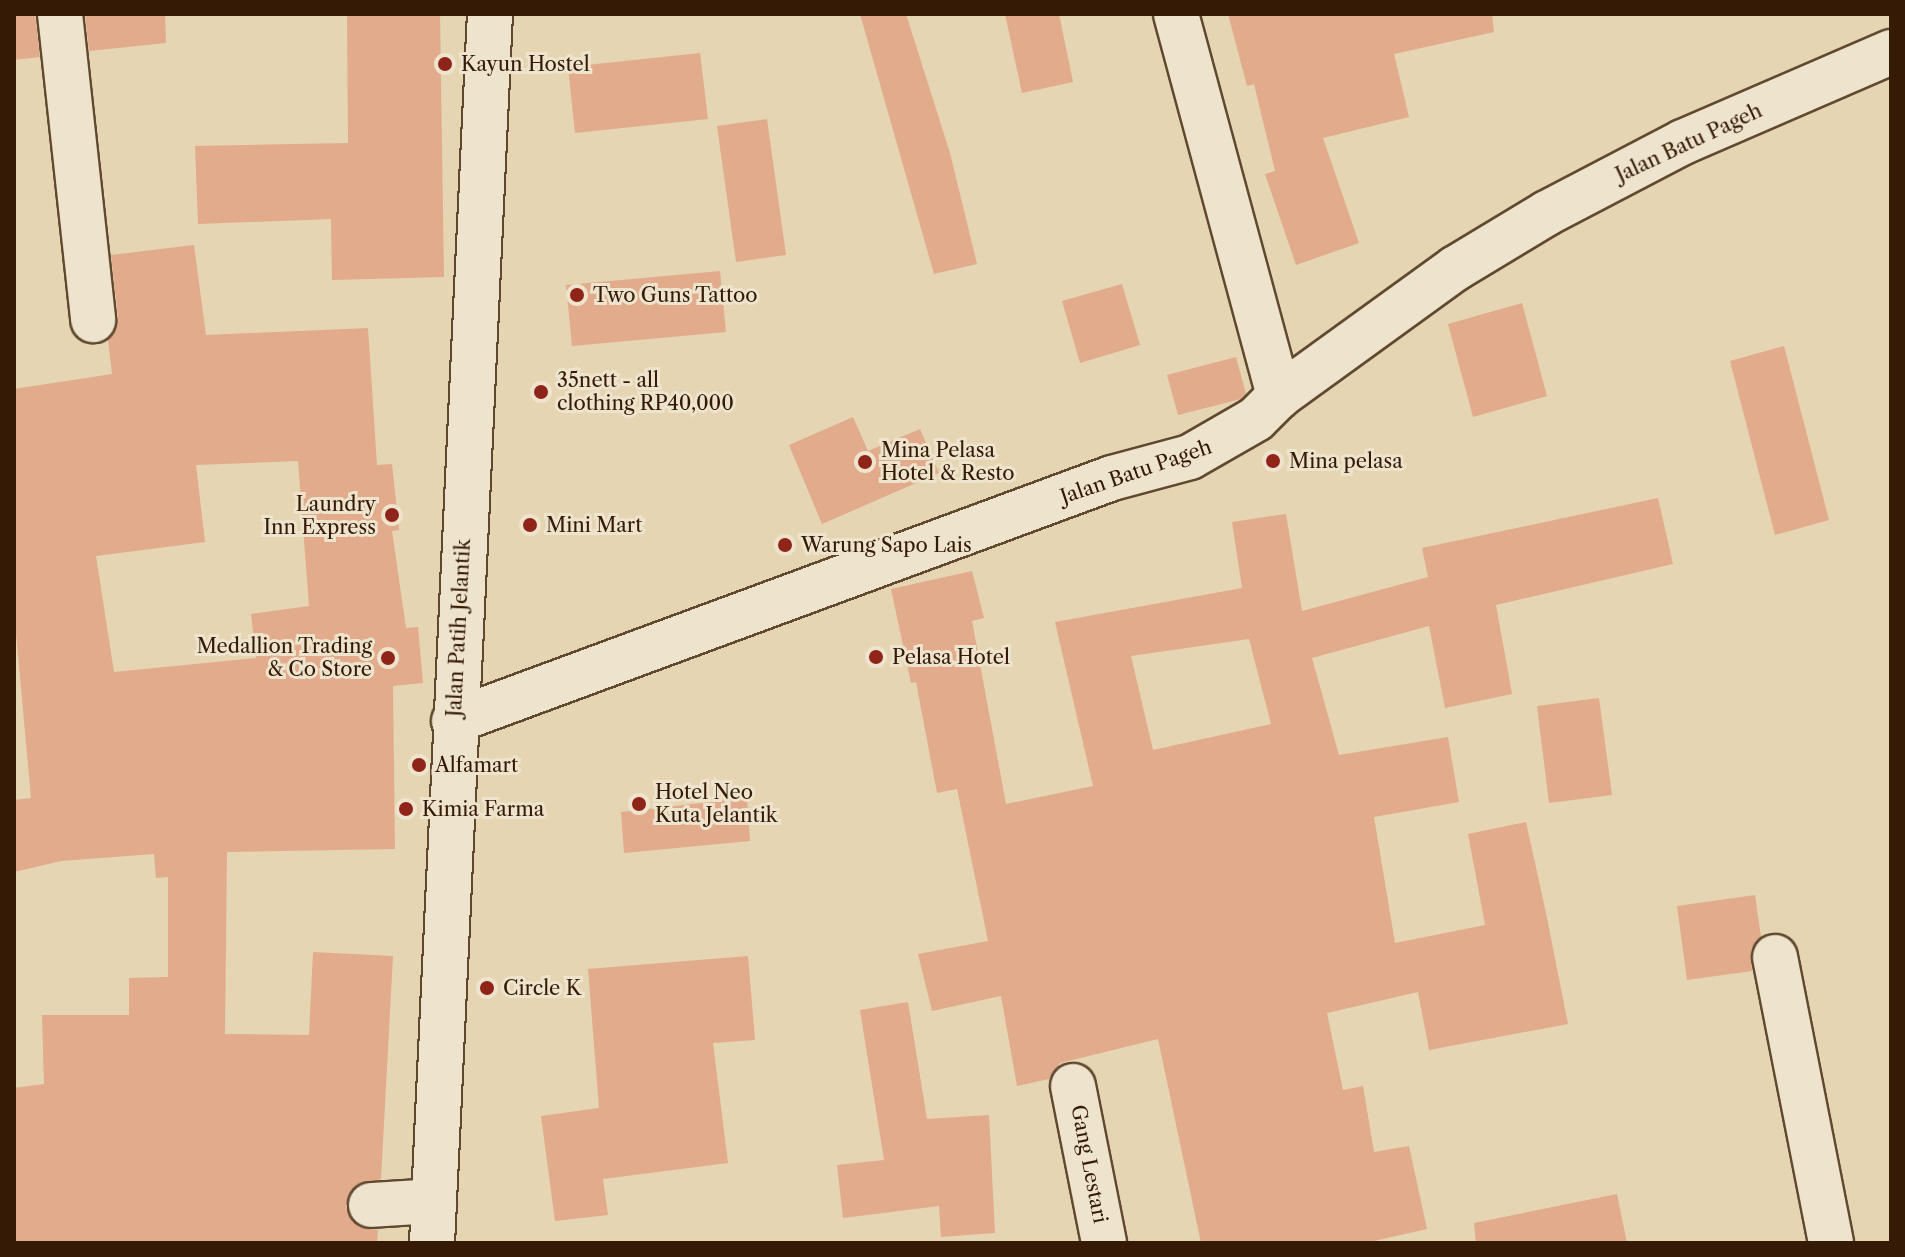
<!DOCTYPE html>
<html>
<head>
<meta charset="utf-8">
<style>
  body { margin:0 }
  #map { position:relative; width:1905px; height:1257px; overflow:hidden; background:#e5d5b2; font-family:"Libre Caslon Text",serif }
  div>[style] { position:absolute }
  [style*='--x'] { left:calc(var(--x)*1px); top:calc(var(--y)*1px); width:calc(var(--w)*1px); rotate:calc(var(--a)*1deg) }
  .building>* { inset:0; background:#e1ab8c }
  .roads { filter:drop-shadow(2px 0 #614930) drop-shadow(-2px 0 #614930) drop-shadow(0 2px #614930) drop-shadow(0 -2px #614930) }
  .street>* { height:44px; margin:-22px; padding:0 22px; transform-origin:22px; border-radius:22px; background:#eee4cd }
  .secondary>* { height:44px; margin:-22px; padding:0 22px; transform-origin:22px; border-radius:22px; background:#eee4cd }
  .dots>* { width:22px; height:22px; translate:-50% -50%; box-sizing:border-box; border:4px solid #eee4cd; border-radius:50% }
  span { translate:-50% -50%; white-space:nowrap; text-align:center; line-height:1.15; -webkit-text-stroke:6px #eee4cd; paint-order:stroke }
  .poi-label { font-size:20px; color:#351a05 }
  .left { translate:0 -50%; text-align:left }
  .right { translate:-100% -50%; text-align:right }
  .street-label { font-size:20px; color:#351a05 }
  .frame { position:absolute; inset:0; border:16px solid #351a05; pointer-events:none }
</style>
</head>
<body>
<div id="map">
  <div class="building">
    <i style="clip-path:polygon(14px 14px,35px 14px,40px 57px,14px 60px)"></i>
    <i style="clip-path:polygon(85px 14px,165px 14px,166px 43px,89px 51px)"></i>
    <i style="clip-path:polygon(347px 14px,440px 14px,444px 277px,332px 280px,331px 219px,198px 224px,195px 146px,348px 143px)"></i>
    <i style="clip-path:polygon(860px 14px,906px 14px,950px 153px,977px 264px,934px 274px)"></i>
    <i style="clip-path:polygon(1005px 14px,1059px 14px,1073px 82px,1022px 93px)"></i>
    <i style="clip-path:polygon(1228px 14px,1492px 14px,1494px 32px,1394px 54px,1409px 117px,1323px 138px,1359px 243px,1296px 265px,1265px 174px,1275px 171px,1254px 84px,1247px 86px)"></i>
    <i style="clip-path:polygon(700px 53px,708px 119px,575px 133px,568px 67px)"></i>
    <i style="clip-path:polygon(767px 119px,786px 255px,736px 262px,717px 126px)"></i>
    <i style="clip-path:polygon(evenodd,194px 245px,206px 335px,368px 328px,377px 465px,392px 464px,399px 530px,392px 531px,406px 628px,418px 627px,423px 683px,393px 686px,395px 849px,227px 852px,225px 1034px,309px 1035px,313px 952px,393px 956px,381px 1179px,357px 1185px,346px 1206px,359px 1227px,378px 1230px,377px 1243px,14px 1243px,14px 1088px,44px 1084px,42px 1015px,129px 1015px,129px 978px,168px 977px,168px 877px,156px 878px,154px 854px,61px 861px,14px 872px,14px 800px,31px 798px,14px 611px,14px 389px,112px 374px,108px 340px,118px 317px,111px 255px,194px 245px,298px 461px,309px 606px,251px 614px,256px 658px,114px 672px,96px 556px,205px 542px,196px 465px,298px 461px)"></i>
    <i style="clip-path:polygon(720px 271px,726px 332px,572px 346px,566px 285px)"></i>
    <i style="clip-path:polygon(1122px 284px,1140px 345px,1080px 363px,1062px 301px)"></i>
    <i style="clip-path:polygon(1522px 303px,1547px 396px,1473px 417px,1448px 324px)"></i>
    <i style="clip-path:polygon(1784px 346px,1829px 520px,1775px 535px,1730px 361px)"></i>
    <i style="clip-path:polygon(1236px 357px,1246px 394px,1241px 399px,1178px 415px,1167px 375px)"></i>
    <i style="clip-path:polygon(853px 417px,868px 451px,920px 429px,939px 473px,822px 524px,789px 445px)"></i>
    <i style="clip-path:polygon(evenodd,1658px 498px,1673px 564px,1496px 605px,1512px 694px,1445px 708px,1429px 626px,1312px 658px,1339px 755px,1448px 737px,1459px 802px,1374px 817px,1395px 943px,1485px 925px,1468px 834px,1526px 822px,1546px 913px,1568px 1024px,1429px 1050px,1418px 992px,1327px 1013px,1343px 1090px,1363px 1086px,1374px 1152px,1409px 1146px,1427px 1229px,1365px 1243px,1201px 1243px,1158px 1039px,1060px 1063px,1049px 1079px,1017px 1086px,1001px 996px,932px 1011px,918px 954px,988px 941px,957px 789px,937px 793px,916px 682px,911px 683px,891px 589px,972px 571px,984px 618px,972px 621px,1006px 804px,1093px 786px,1055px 622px,1242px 588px,1232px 522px,1286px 514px,1302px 611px,1428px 577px,1422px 548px,1658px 498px,1249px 639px,1271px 724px,1153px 750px,1131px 656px,1249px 639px)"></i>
    <i style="clip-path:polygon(1599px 698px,1612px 795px,1549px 803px,1537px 706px)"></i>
    <i style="clip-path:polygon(747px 798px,750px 841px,624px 853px,621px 812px)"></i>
    <i style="clip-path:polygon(1755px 895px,1761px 937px,1751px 950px,1752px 971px,1687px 980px,1677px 906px)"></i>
    <i style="clip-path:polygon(748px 956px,755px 1040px,713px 1043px,728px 1163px,603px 1179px,608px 1215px,555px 1221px,541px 1116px,599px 1108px,588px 969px)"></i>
    <i style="clip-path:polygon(908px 1002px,927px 1119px,989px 1115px,995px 1233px,941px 1237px,939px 1206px,843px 1218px,837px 1165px,884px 1160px,860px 1010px)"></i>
    <i style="clip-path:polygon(1617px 1194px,1627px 1243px,1476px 1243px,1474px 1223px)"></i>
  </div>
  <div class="roads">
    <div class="street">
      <i style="--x:60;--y:14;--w:308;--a:83.8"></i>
      <i style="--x:1176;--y:14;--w:396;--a:74.9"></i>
      <i style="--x:454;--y:721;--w:701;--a:-20.27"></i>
      <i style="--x:1112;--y:478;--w:81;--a:-15.1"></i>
      <i style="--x:1190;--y:457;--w:76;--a:-29.9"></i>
      <i style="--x:1256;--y:419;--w:33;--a:-45"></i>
      <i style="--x:1279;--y:396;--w:218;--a:-35.9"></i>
      <i style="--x:1456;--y:268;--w:106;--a:-31.1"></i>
      <i style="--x:1547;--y:213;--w:153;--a:-27.6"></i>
      <i style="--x:1683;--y:142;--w:227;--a:-23.4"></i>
      <i style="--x:1775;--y:957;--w:291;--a:78.9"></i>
      <i style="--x:1073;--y:1086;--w:160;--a:78.8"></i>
      <i style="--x:371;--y:1205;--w:63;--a:-3.6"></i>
    </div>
    <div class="secondary">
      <i style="--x:432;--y:1243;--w:1230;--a:-87.3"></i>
    </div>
  </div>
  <div class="dots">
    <i style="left:445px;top:64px;background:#8f2418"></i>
    <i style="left:577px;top:295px;background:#8f2418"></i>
    <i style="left:541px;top:392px;background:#8f2418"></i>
    <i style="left:1273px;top:461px;background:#8f2418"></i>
    <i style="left:865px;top:462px;background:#8f2418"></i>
    <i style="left:392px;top:515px;background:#8f2418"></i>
    <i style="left:530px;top:525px;background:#8f2418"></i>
    <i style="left:785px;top:545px;background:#8f2418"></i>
    <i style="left:876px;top:657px;background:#8f2418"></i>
    <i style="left:388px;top:658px;background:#8f2418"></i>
    <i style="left:419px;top:765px;background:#8f2418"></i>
    <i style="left:639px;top:804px;background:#8f2418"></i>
    <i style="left:406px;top:809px;background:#8f2418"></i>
    <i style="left:487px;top:988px;background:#8f2418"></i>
  </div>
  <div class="poi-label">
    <span class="left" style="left:461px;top:64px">Kayun Hostel</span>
    <span class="left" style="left:593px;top:295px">Two Guns Tattoo</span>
    <span class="left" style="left:557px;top:392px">35nett - all<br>clothing RP40,000</span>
    <span class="left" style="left:881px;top:462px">Mina Pelasa<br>Hotel &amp; Resto</span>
    <span class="left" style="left:1289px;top:461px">Mina pelasa</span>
    <span class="right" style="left:376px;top:516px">Laundry<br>Inn Express</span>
    <span class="left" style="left:546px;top:525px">Mini Mart</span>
    <span class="left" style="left:801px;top:545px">Warung Sapo Lais</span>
    <span class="right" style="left:372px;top:658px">Medallion Trading<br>&amp; Co Store</span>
    <span class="left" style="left:892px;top:657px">Pelasa Hotel</span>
    <span class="left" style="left:435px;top:765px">Alfamart</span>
    <span class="left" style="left:655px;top:804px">Hotel Neo<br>Kuta Jelantik</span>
    <span class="left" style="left:422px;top:809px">Kimia Farma</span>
    <span class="left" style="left:503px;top:988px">Circle K</span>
  </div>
  <div class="street-label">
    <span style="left:1689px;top:143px;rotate:-25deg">Jalan Batu Pageh</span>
    <span style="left:1136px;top:472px;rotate:-19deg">Jalan Batu Pageh</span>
    <span style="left:459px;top:628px;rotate:-87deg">Jalan Patih Jelantik</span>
    <span style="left:1089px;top:1164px;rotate:79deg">Gang Lestari</span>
  </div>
  <div class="frame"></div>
</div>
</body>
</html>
